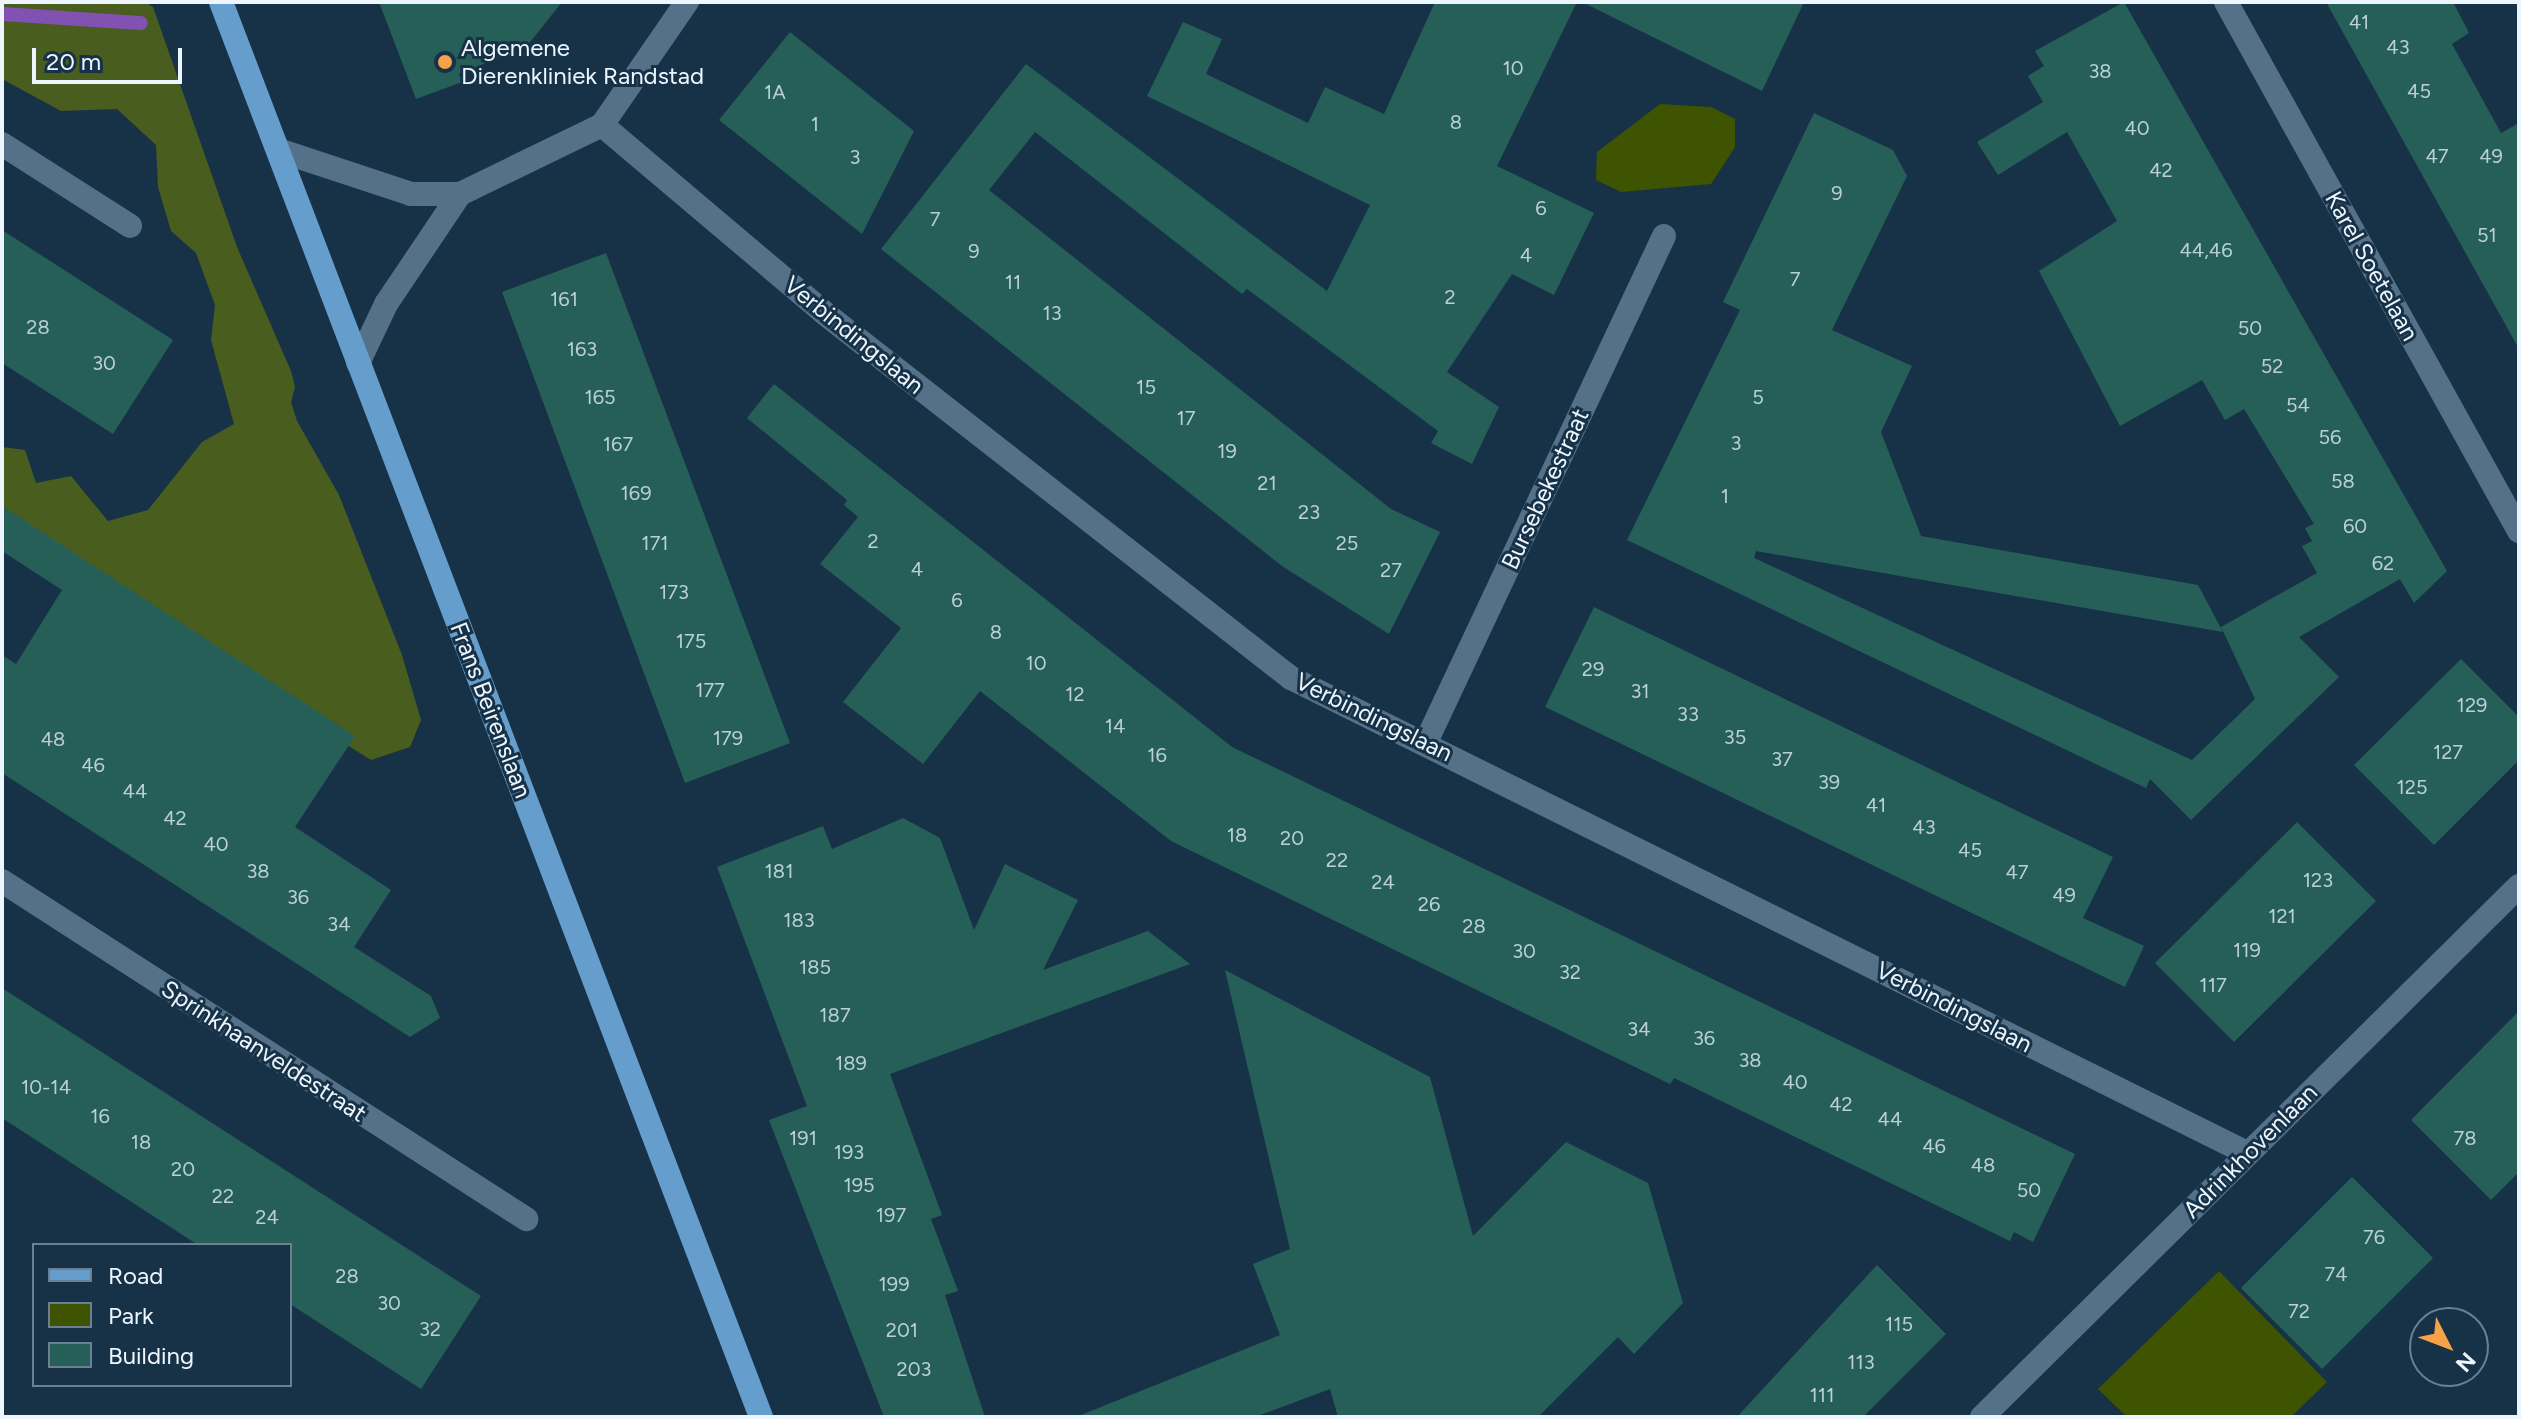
<!DOCTYPE html>
<html>
<head>
<meta charset="utf-8">
<style>
  body { margin:0 }
  #map { position:relative; width:2521px; height:1419px; overflow:hidden; background:#173247; font-family:Figtree,sans-serif }
  div>[style] { position:absolute }
  [style*='--x'] { left:calc(var(--x)*1px); top:calc(var(--y)*1px); width:calc(var(--w)*1px); rotate:calc(var(--a)*1deg) }
  .green>* { inset:0; background:#3e5400 }
  .forest>* { inset:0; background:#495d1f }
  .stream>* { height:14px; margin:-7px; padding:0 7px; transform-origin:7px; border-radius:7px; background:#8252b2 }
  .building>* { inset:0; background:#265f58 }
  .minor>* { height:24px; margin:-12px; padding:0 12px; transform-origin:12px; border-radius:12px; background:#55718a }
  .major>* { height:24px; margin:-12px; padding:0 12px; transform-origin:12px; border-radius:12px; background:#659ecd }
  .dots>* { width:22px; height:22px; translate:-50% -50%; box-sizing:border-box; border:4px solid #173247; border-radius:50% }
  span { translate:-50% -50%; white-space:nowrap; text-align:center; line-height:1.15; -webkit-text-stroke:6px #173247; paint-order:stroke }
  .number-label { font-size:20px; color:#bbd0d5 }
  .number-label span { -webkit-text-stroke-width:0 }
  .poi-label { font-size:24px; color:#edf6ff }
  .left { translate:0 -50%; text-align:left }
  .street-label { font-size:24px; color:#edf6ff }
  .frame { position:absolute; inset:0; border:4px solid #edf6ff; pointer-events:none }
  .legend { position:absolute; left:32px; top:1243px; width:260px; height:144px; box-sizing:border-box; background:#173247; border:2px solid #6d8091; margin:0; padding:10px 14px; list-style:none; font-size:24px; color:#edf6ff }
  .legend li { display:flex; align-items:center; gap:16px; height:40px }
  .legend b { width:40px; border:2px solid #6d8091 }
  .north { position:absolute; left:2409px; top:1307px; width:80px; height:80px; box-sizing:border-box; background:#173247; border:2px solid #6d8091; border-radius:50%; rotate:132deg; font-size:22px; font-weight:700; line-height:32px; text-align:center; color:#edf6ff }
  .north::after { content:''; display:block; margin:auto; width:28px; height:36px; background:#f6a247; clip-path:polygon(50% 0,100% 100%,50% 72%,0 100%) }
  .scale { position:absolute; left:32px; top:48px; width:150px; height:36px; box-sizing:border-box; border:4px solid #edf6ff; border-top:0; padding-left:10px; font-size:24px; line-height:28px; white-space:nowrap; color:#edf6ff; -webkit-text-stroke:6px #173247; paint-order:stroke }
</style>
</head>
<body>
<div id="map">
  <div class="green">
    <i style="clip-path:polygon(1660px 104px,1711px 107px,1735px 119px,1735px 147px,1711px 184px,1621px 192px,1596px 180px,1597px 152px)"></i>
    <i style="clip-path:polygon(2219px 1271px,2327px 1382px,2291px 1417px,2127px 1417px,2098px 1389px)"></i>
  </div>
  <div class="forest">
    <i style="clip-path:polygon(2px 2px,145px 2px,153px 7px,237px 247px,291px 371px,295px 387px,291px 402px,297px 421px,339px 495px,402px 655px,421px 720px,410px 747px,371px 760px,2px 529px,2px 447px,25px 450px,36px 483px,71px 476px,108px 521px,148px 510px,202px 442px,234px 424px,211px 340px,215px 305px,196px 253px,171px 231px,158px 187px,156px 145px,117px 109px,61px 111px,2px 79px)"></i>
  </div>
  <div class="stream">
    <i style="--x:2;--y:14;--w:139;--a:3.7"></i>
  </div>
  <div class="building">
    <i style="clip-path:polygon(379px 2px,562px 2px,527px 46px,459px 74px,462px 82px,416px 99px)"></i>
    <i style="clip-path:polygon(1435px 2px,1577px 2px,1497px 166px,1594px 213px,1554px 295px,1512px 274px,1447px 372px,1499px 407px,1472px 464px,1431px 443px,1438px 431px,1247px 289px,1242px 294px,1035px 132px,989px 190px,1391px 509px,1440px 532px,1389px 634px,1282px 566px,881px 249px,1026px 64px,1327px 291px,1370px 205px,1147px 96px,1183px 22px,1222px 39px,1206px 74px,1308px 123px,1325px 87px,1384px 114px)"></i>
    <i style="clip-path:polygon(1582px 2px,1804px 2px,1762px 91px)"></i>
    <i style="clip-path:polygon(2124px 2px,2447px 571px,2414px 603px,2400px 579px,2299px 637px,2339px 677px,2191px 820px,2150px 779px,2146px 788px,1627px 540px,1740px 310px,1723px 302px,1814px 113px,1893px 150px,1907px 176px,1832px 330px,1912px 366px,1881px 432px,1921px 536px,2198px 585px,2223px 632px,1756px 551px,1754px 558px,2192px 760px,2255px 699px,2221px 627px,2317px 573px,2302px 546px,2312px 541px,2305px 528px,2314px 524px,2244px 409px,2225px 420px,2202px 380px,2120px 426px,2039px 271px,2117px 221px,2067px 132px,1998px 175px,1977px 142px,2043px 102px,2028px 76px,2044px 66px,2035px 51px)"></i>
    <i style="clip-path:polygon(2326px 2px,2453px 2px,2469px 33px,2452px 44px,2501px 133px,2519px 123px,2519px 349px)"></i>
    <i style="clip-path:polygon(790px 32px,914px 131px,862px 234px,719px 120px)"></i>
    <i style="clip-path:polygon(2px 230px,173px 340px,113px 434px,2px 363px)"></i>
    <i style="clip-path:polygon(606px 253px,790px 743px,685px 783px,502px 292px)"></i>
    <i style="clip-path:polygon(774px 384px,1232px 747px,2075px 1154px,2033px 1242px,2014px 1232px,2010px 1241px,1674px 1078px,1670px 1084px,1171px 841px,980px 691px,923px 764px,843px 702px,901px 628px,820px 564px,858px 517px,844px 505px,847px 500px,747px 418px)"></i>
    <i style="clip-path:polygon(2px 506px,355px 736px,295px 827px,391px 890px,354px 947px,431px 996px,440px 1018px,410px 1037px,2px 773px,2px 655px,16px 664px,62px 590px,2px 551px)"></i>
    <i style="clip-path:polygon(1594px 607px,2113px 857px,2083px 918px,2144px 946px,2125px 987px,1545px 707px)"></i>
    <i style="clip-path:polygon(2461px 659px,2519px 717px,2519px 760px,2434px 845px,2354px 765px)"></i>
    <i style="clip-path:polygon(903px 818px,940px 838px,974px 930px,1005px 864px,1078px 900px,1043px 970px,1148px 931px,1190px 964px,890px 1074px,942px 1215px,931px 1219px,958px 1291px,945px 1295px,985px 1417px,884px 1417px,769px 1120px,807px 1106px,717px 867px,823px 826px,832px 849px)"></i>
    <i style="clip-path:polygon(2297px 822px,2376px 901px,2234px 1042px,2155px 963px)"></i>
    <i style="clip-path:polygon(1225px 970px,1430px 1077px,1473px 1236px,1566px 1142px,1648px 1183px,1683px 1303px,1634px 1354px,1618px 1337px,1538px 1417px,1338px 1417px,1330px 1389px,1255px 1417px,1076px 1417px,1280px 1335px,1253px 1264px,1290px 1249px)"></i>
    <i style="clip-path:polygon(2px 988px,481px 1296px,421px 1389px,290px 1304px,290px 1245px,198px 1245px,2px 1118px)"></i>
    <i style="clip-path:polygon(2519px 1011px,2519px 1172px,2491px 1200px,2411px 1120px)"></i>
    <i style="clip-path:polygon(2352px 1177px,2433px 1258px,2322px 1369px,2241px 1288px)"></i>
    <i style="clip-path:polygon(1877px 1265px,1946px 1334px,1863px 1417px,1737px 1417px)"></i>
  </div>
  <div class="minor">
    <i style="--x:2226;--y:2;--w:605;--a:61.02"></i>
    <i style="--x:602;--y:125;--w:289;--a:40.2"></i>
    <i style="--x:823;--y:312;--w:594;--a:38.03"></i>
    <i style="--x:1291;--y:678;--w:1068;--a:26.42"></i>
    <i style="--x:2;--y:144;--w:152;--a:32.6"></i>
    <i style="--x:278;--y:150;--w:140;--a:18.3"></i>
    <i style="--x:411;--y:194;--w:49;--a:0"></i>
    <i style="--x:358;--y:363;--w:65;--a:-64.6"></i>
    <i style="--x:386;--y:304;--w:133;--a:-56.1"></i>
    <i style="--x:460;--y:194;--w:158;--a:-25.9"></i>
    <i style="--x:602;--y:125;--w:150;--a:-55.4"></i>
    <i style="--x:1426;--y:742;--w:559;--a:-64.81"></i>
    <i style="--x:2;--y:881;--w:624;--a:32.82"></i>
    <i style="--x:1982;--y:1417;--w:755;--a:-44.68"></i>
  </div>
  <div class="major">
    <i style="--x:221;--y:2;--w:1515;--a:69.11"></i>
  </div>
  <div class="dots">
    <i style="left:445px;top:62px;background:#f6a247"></i>
  </div>
  <div class="number-label">
    <span style="left:2359px;top:22px">41</span>
    <span style="left:2398px;top:47px">43</span>
    <span style="left:1513px;top:68px">10</span>
    <span style="left:2100px;top:71px">38</span>
    <span style="left:2419px;top:91px">45</span>
    <span style="left:775px;top:92px">1A</span>
    <span style="left:1456px;top:122px">8</span>
    <span style="left:815px;top:124px">1</span>
    <span style="left:2137px;top:128px">40</span>
    <span style="left:2437px;top:156px">47</span>
    <span style="left:2491px;top:156px">49</span>
    <span style="left:855px;top:157px">3</span>
    <span style="left:2161px;top:170px">42</span>
    <span style="left:1837px;top:193px">9</span>
    <span style="left:1541px;top:208px">6</span>
    <span style="left:935px;top:219px">7</span>
    <span style="left:2487px;top:235px">51</span>
    <span style="left:2206px;top:250px">44,46</span>
    <span style="left:974px;top:251px">9</span>
    <span style="left:1526px;top:255px">4</span>
    <span style="left:1795px;top:279px">7</span>
    <span style="left:1013px;top:282px">11</span>
    <span style="left:1450px;top:297px">2</span>
    <span style="left:564px;top:299px">161</span>
    <span style="left:1052px;top:313px">13</span>
    <span style="left:38px;top:327px">28</span>
    <span style="left:2250px;top:328px">50</span>
    <span style="left:582px;top:349px">163</span>
    <span style="left:104px;top:363px">30</span>
    <span style="left:2272px;top:366px">52</span>
    <span style="left:1146px;top:387px">15</span>
    <span style="left:600px;top:397px">165</span>
    <span style="left:1758px;top:397px">5</span>
    <span style="left:2298px;top:405px">54</span>
    <span style="left:1186px;top:418px">17</span>
    <span style="left:2330px;top:437px">56</span>
    <span style="left:1736px;top:443px">3</span>
    <span style="left:618px;top:444px">167</span>
    <span style="left:1227px;top:451px">19</span>
    <span style="left:2343px;top:481px">58</span>
    <span style="left:1267px;top:483px">21</span>
    <span style="left:636px;top:493px">169</span>
    <span style="left:1725px;top:496px">1</span>
    <span style="left:1309px;top:512px">23</span>
    <span style="left:2355px;top:526px">60</span>
    <span style="left:873px;top:541px">2</span>
    <span style="left:655px;top:543px">171</span>
    <span style="left:1347px;top:543px">25</span>
    <span style="left:2383px;top:563px">62</span>
    <span style="left:917px;top:569px">4</span>
    <span style="left:1391px;top:570px">27</span>
    <span style="left:674px;top:592px">173</span>
    <span style="left:957px;top:600px">6</span>
    <span style="left:996px;top:632px">8</span>
    <span style="left:691px;top:641px">175</span>
    <span style="left:1036px;top:663px">10</span>
    <span style="left:1593px;top:669px">29</span>
    <span style="left:710px;top:690px">177</span>
    <span style="left:1640px;top:691px">31</span>
    <span style="left:1075px;top:694px">12</span>
    <span style="left:2472px;top:705px">129</span>
    <span style="left:1688px;top:714px">33</span>
    <span style="left:1115px;top:726px">14</span>
    <span style="left:1735px;top:737px">35</span>
    <span style="left:728px;top:738px">179</span>
    <span style="left:53px;top:739px">48</span>
    <span style="left:2448px;top:752px">127</span>
    <span style="left:1157px;top:755px">16</span>
    <span style="left:1782px;top:759px">37</span>
    <span style="left:93px;top:765px">46</span>
    <span style="left:1829px;top:782px">39</span>
    <span style="left:2412px;top:787px">125</span>
    <span style="left:135px;top:791px">44</span>
    <span style="left:1876px;top:805px">41</span>
    <span style="left:175px;top:818px">42</span>
    <span style="left:1924px;top:827px">43</span>
    <span style="left:1237px;top:835px">18</span>
    <span style="left:1292px;top:838px">20</span>
    <span style="left:216px;top:844px">40</span>
    <span style="left:1970px;top:850px">45</span>
    <span style="left:1337px;top:860px">22</span>
    <span style="left:258px;top:871px">38</span>
    <span style="left:779px;top:871px">181</span>
    <span style="left:2017px;top:872px">47</span>
    <span style="left:2318px;top:880px">123</span>
    <span style="left:1383px;top:882px">24</span>
    <span style="left:2064px;top:895px">49</span>
    <span style="left:298px;top:897px">36</span>
    <span style="left:1429px;top:904px">26</span>
    <span style="left:2282px;top:916px">121</span>
    <span style="left:799px;top:920px">183</span>
    <span style="left:339px;top:924px">34</span>
    <span style="left:1474px;top:926px">28</span>
    <span style="left:2247px;top:950px">119</span>
    <span style="left:1524px;top:951px">30</span>
    <span style="left:815px;top:967px">185</span>
    <span style="left:1570px;top:972px">32</span>
    <span style="left:2213px;top:985px">117</span>
    <span style="left:835px;top:1015px">187</span>
    <span style="left:1639px;top:1029px">34</span>
    <span style="left:1704px;top:1038px">36</span>
    <span style="left:1750px;top:1060px">38</span>
    <span style="left:851px;top:1063px">189</span>
    <span style="left:1795px;top:1082px">40</span>
    <span style="left:46px;top:1087px">10-14</span>
    <span style="left:1841px;top:1104px">42</span>
    <span style="left:100px;top:1116px">16</span>
    <span style="left:1890px;top:1119px">44</span>
    <span style="left:803px;top:1138px">191</span>
    <span style="left:2465px;top:1138px">78</span>
    <span style="left:141px;top:1142px">18</span>
    <span style="left:1934px;top:1146px">46</span>
    <span style="left:849px;top:1152px">193</span>
    <span style="left:1983px;top:1165px">48</span>
    <span style="left:183px;top:1169px">20</span>
    <span style="left:859px;top:1185px">195</span>
    <span style="left:2029px;top:1190px">50</span>
    <span style="left:223px;top:1196px">22</span>
    <span style="left:891px;top:1215px">197</span>
    <span style="left:267px;top:1217px">24</span>
    <span style="left:2374px;top:1237px">76</span>
    <span style="left:2336px;top:1274px">74</span>
    <span style="left:347px;top:1276px">28</span>
    <span style="left:894px;top:1284px">199</span>
    <span style="left:389px;top:1303px">30</span>
    <span style="left:2299px;top:1311px">72</span>
    <span style="left:1899px;top:1324px">115</span>
    <span style="left:430px;top:1329px">32</span>
    <span style="left:902px;top:1330px">201</span>
    <span style="left:1861px;top:1362px">113</span>
    <span style="left:914px;top:1369px">203</span>
    <span style="left:1822px;top:1395px">111</span>
  </div>
  <div class="poi-label">
    <span class="left" style="left:461px;top:62px">Algemene<br>Dierenkliniek Randstad</span>
  </div>
  <div class="street-label">
    <span style="left:2372px;top:266px;rotate:61deg">Karel Soetelaan</span>
    <span style="left:854px;top:335px;rotate:39deg">Verbindingslaan</span>
    <span style="left:1545px;top:489px;rotate:-65deg">Bursebekestraat</span>
    <span style="left:491px;top:710px;rotate:69deg">Frans Beirenslaan</span>
    <span style="left:1374px;top:717px;rotate:26deg">Verbindingslaan</span>
    <span style="left:1954px;top:1007px;rotate:27deg">Verbindingslaan</span>
    <span style="left:264px;top:1051px;rotate:33deg">Sprinkhaanveldestraat</span>
    <span style="left:2250px;top:1151px;rotate:-45deg">Adrinkhovenlaan</span>
  </div>
  <div class="frame"></div>
  <ul class="legend">
  <li><b style="height:10px;background:#659ecd"></b>Road</li>
  <li><b style="height:22px;background:#3e5400"></b>Park</li>
  <li><b style="height:22px;background:#265f58"></b>Building</li>
  </ul>
  <div class="north">N</div>
  <div class="scale">20 m</div>
</div>
</body>
</html>
